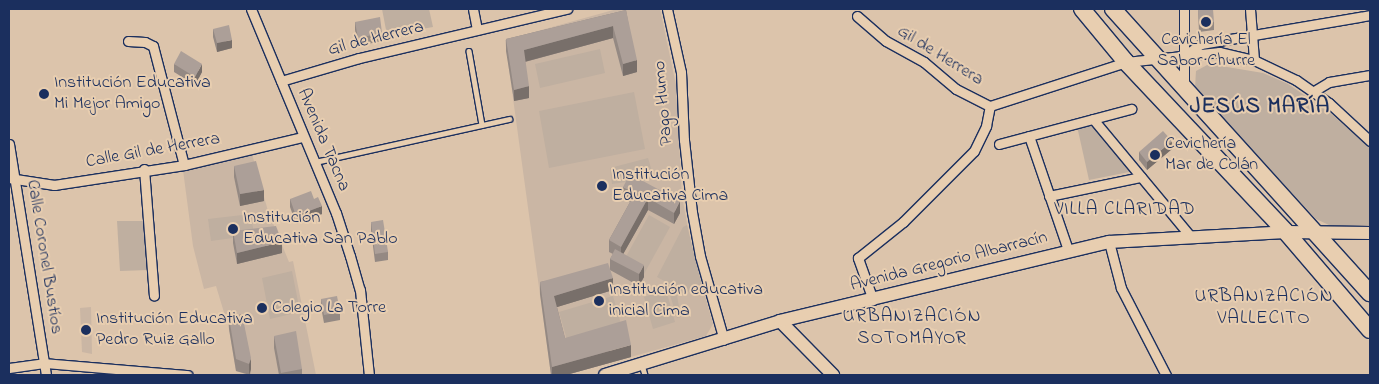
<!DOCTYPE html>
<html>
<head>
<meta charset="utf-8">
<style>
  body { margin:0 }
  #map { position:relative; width:1379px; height:384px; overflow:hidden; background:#dcc4ab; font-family:"Indie Flower",sans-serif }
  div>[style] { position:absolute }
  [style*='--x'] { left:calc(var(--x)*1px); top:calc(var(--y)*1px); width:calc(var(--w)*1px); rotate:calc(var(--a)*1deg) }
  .built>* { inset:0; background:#cab6a4 }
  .green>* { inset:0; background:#bfafa0 }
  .roads { filter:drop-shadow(1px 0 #1b2f5e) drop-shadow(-1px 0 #1b2f5e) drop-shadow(0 1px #1b2f5e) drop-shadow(0 -1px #1b2f5e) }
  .lane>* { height:4.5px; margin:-2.25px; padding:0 2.25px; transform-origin:2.25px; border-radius:2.25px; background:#e8ceb0 }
  .street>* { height:9px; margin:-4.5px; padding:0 4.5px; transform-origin:4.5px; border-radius:4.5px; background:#e8ceb0 }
  .secondary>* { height:12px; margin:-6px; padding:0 6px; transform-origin:6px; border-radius:6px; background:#e8ceb0 }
  .highway>* { height:16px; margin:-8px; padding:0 8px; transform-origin:8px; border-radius:8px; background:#e8ceb0 }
  .wall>* { inset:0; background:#948983 }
  .shaded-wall>* { inset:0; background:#786f6a }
  .building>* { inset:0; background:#ac9f98 }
  .dots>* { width:14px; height:14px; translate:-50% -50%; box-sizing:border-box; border:2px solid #e8ceb0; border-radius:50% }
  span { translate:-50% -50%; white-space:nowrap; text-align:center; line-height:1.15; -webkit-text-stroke:4px #e8ceb0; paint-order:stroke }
  .street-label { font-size:18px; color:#1b2f5e }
  .poi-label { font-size:18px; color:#1b2f5e }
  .left { translate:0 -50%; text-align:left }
  .neighbourhood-label { font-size:19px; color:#1b2f5e; letter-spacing:1px }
  .district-label { font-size:22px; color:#1b2f5e; font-weight:700; letter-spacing:1px }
  .frame { position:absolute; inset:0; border:10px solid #1b2f5e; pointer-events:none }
</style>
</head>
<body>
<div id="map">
  <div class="built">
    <i style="clip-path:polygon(617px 9px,660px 9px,676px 85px,682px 196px,692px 250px,713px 324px,706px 336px,566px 375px,551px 375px,505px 40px)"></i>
    <i style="clip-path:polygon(252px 154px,268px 211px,289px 262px,293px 261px,316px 375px,248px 375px,236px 371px,229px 329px,216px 286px,204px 289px,193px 246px,183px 170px)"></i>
    <i style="clip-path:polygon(91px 307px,92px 354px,82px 352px,80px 308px)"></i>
  </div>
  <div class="green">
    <i style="clip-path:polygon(382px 9px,429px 9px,433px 27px,387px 35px)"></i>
    <i style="clip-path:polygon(600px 49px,605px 73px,540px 88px,535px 64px)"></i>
    <i style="clip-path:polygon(1209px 64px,1263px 73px,1288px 84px,1329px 112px,1370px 148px,1370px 226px,1329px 225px,1316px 219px,1195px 88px,1196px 71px)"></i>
    <i style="clip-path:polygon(634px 92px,645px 149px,549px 168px,539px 111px)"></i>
    <i style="clip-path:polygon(1092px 122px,1134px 171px,1089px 180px,1077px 126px)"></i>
    <i style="clip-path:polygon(648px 158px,654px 178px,612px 184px,610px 168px)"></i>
    <i style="clip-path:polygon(251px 214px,254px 235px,211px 241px,208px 219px)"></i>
    <i style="clip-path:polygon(649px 215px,670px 227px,644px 274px,623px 262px)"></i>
    <i style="clip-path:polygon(117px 221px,144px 221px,148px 270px,120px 271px)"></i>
    <i style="clip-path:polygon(687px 225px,702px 286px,677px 296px,681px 317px,677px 318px,666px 282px,657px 277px,683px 227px)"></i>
    <i style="clip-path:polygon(292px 271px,300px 312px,270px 319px,262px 278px)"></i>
    <i style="clip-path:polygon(666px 290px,675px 322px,653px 329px,644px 297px)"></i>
    <i style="clip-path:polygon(613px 296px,622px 328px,568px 343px,559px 312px)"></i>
  </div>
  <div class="roads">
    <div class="lane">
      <i style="--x:469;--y:51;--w:75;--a:80"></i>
      <i style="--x:315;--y:162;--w:199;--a:-12.5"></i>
      <i style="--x:642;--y:365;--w:10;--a:73"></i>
    </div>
    <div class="street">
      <i style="--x:251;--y:9;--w:221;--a:67.4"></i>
      <i style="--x:336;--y:213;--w:45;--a:72"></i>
      <i style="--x:350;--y:256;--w:35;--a:74"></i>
      <i style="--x:360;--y:290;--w:85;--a:84"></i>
      <i style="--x:473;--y:9;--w:21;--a:79"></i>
      <i style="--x:667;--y:9;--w:65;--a:77.5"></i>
      <i style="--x:681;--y:72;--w:68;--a:87.5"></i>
      <i style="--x:684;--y:140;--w:72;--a:83.7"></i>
      <i style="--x:692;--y:212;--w:45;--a:79.7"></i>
      <i style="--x:700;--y:256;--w:87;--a:74.1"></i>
      <i style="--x:1184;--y:9;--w:79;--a:90"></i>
      <i style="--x:1250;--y:9;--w:51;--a:85.5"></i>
      <i style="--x:857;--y:16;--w:38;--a:41"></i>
      <i style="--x:886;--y:41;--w:43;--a:28.9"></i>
      <i style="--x:924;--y:62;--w:42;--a:40.2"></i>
      <i style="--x:956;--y:89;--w:38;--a:27"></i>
      <i style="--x:990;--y:106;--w:143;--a:-17.9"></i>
      <i style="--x:1126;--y:62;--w:94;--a:-6.1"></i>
      <i style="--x:1219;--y:52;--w:36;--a:13"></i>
      <i style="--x:1254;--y:60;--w:47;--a:25.5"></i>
      <i style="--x:1296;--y:80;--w:40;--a:34.9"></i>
      <i style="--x:1329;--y:103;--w:56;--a:42.8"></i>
      <i style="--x:128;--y:41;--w:17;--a:3"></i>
      <i style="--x:145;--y:42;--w:9;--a:27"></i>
      <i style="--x:153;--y:46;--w:123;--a:75.4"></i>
      <i style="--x:1188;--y:53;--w:16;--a:-35"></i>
      <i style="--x:1201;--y:44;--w:171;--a:-9.7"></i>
      <i style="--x:281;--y:81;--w:81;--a:-16.4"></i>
      <i style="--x:359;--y:58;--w:214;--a:-13.3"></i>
      <i style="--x:1314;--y:91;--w:17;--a:-31"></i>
      <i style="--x:1329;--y:82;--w:42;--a:-9.7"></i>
      <i style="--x:1093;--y:119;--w:152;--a:50.3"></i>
      <i style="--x:1029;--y:136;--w:120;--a:71.1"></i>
      <i style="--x:9;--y:144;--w:234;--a:80.9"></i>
      <i style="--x:999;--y:144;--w:137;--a:-14.9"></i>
      <i style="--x:144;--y:169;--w:127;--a:85.5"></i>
      <i style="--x:9;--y:178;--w:46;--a:8.8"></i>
      <i style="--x:54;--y:185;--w:132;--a:-8.7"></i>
      <i style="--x:184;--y:165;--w:121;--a:-13.3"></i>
      <i style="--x:1049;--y:196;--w:94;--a:-11.7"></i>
      <i style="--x:1109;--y:242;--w:48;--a:75.4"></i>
      <i style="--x:1121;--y:288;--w:98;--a:62.7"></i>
      <i style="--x:873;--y:300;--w:45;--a:-109.7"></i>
      <i style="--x:858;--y:258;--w:58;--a:-38.7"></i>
      <i style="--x:903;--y:222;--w:100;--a:-45"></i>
      <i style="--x:974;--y:151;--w:28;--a:-64"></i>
      <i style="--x:986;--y:126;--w:20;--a:-79"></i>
      <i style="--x:9;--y:368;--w:35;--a:-8"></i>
      <i style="--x:44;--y:363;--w:144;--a:4.8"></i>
    </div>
    <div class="secondary">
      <i style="--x:780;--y:321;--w:76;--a:45.5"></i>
      <i style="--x:605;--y:375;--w:183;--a:-17.1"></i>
      <i style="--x:780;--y:321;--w:338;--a:-13.5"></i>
      <i style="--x:1109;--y:242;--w:177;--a:-3.2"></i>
      <i style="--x:1286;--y:232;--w:84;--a:0.7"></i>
    </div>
    <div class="highway">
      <i style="--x:1082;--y:9;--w:69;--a:50.3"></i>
      <i style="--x:1126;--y:62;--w:233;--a:46.7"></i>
      <i style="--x:1286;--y:232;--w:129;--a:49.4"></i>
      <i style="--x:1113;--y:9;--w:383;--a:47.9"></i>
    </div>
  </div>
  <div class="wall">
    <i style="clip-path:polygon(1198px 9px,1214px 22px,1214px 30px,1199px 32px)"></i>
    <i style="clip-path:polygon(626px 10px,637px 72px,623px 76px,613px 38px,525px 62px,529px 98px,514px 101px,506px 51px,506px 39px)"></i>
    <i style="clip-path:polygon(355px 22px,382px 33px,382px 41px,358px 46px,355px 30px)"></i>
    <i style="clip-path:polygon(213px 29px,232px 48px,217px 52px,213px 37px)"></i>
    <i style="clip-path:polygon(174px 64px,202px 72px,195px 85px,174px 72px)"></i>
    <i style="clip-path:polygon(1172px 149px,1147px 170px,1139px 160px,1139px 152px)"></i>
    <i style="clip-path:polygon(234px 166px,264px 201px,240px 206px,234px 177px)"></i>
    <i style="clip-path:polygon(623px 187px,680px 213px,674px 224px,648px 210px,623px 254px,644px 277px,639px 286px,610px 270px,613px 290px,557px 307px,565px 338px,631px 357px,566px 375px,551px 375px,540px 294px,540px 282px,610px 270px,610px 259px,613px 254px,609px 252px,609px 240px,630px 202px,623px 198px)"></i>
    <i style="clip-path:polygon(290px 199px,314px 199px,322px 214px,296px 224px,290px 207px)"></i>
    <i style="clip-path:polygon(371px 222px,388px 252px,388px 260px,375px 262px,371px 230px)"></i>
    <i style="clip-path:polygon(233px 231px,282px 253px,237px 264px,233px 243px)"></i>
    <i style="clip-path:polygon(321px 299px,340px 312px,340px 320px,324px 323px,321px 307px)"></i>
    <i style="clip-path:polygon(242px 314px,251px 369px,250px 375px,236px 371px,229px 329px,229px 318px)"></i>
    <i style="clip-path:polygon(274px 336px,302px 369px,302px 375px,279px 375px,274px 348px)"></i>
  </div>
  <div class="shaded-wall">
    <i style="clip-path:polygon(613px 26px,613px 38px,524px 62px,524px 50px)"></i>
    <i style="clip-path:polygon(232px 40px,232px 48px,217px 52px,217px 43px)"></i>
    <i style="clip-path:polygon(637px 60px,637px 72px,623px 76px,623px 64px)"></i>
    <i style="clip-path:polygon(202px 64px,202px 72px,195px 85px,195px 77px)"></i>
    <i style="clip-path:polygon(529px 86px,529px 98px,514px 101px,514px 90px)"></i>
    <i style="clip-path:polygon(1172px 141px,1172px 149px,1147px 170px,1147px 162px)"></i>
    <i style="clip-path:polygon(264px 190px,264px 201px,240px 206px,240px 194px)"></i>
    <i style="clip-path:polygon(648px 198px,648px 210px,621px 258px,621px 247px)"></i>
    <i style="clip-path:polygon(680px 201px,680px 213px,674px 224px,674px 213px)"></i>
    <i style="clip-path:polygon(322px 206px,322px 214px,296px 224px,296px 216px)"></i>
    <i style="clip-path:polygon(282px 242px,282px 253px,237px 264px,237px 253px)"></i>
    <i style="clip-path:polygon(644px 265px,644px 277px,639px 286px,639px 274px)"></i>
    <i style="clip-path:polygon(613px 278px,613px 290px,554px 308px,554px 296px)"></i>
    <i style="clip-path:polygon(631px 345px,631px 357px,566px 375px,552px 375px,552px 367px)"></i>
    <i style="clip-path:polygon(251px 358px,251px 369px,249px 375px,249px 364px)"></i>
  </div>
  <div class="building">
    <i style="clip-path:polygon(1198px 9px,1213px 9px,1214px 22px,1199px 24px)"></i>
    <i style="clip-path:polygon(626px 10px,637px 60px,623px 64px,613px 26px,524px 50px,529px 86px,514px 90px,506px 39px)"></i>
    <i style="clip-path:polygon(380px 17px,382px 33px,358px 38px,355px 22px)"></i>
    <i style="clip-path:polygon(229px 25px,232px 40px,217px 43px,213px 29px)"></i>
    <i style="clip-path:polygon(181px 51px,202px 64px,195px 77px,174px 64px)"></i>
    <i style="clip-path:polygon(1163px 131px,1172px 141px,1147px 162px,1139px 152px)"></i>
    <i style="clip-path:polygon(256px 161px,264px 190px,240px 194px,234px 166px)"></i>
    <i style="clip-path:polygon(630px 174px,680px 201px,674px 213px,648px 198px,621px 247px,609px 240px,635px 193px,623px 187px)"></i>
    <i style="clip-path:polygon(311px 191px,314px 199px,318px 197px,322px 206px,296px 216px,290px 199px)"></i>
    <i style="clip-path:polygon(383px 220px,388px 252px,375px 254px,371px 222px)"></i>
    <i style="clip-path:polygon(276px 226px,282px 242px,237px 253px,233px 231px)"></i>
    <i style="clip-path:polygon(615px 249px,644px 265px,639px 274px,610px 259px)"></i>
    <i style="clip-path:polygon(608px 263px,613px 278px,554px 296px,565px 338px,626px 320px,631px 345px,552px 367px,540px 282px)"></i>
    <i style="clip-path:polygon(337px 296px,340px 312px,324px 315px,321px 299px)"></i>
    <i style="clip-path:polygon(242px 314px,251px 358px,249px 364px,236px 359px,229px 318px)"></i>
    <i style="clip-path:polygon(296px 331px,302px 369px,281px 373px,274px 336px)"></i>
  </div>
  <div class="dots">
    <i style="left:1206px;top:22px;background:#1b2f5e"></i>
    <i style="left:44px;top:94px;background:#1b2f5e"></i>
    <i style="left:1155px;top:155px;background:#1b2f5e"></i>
    <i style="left:602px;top:186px;background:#1b2f5e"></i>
    <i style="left:233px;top:229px;background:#1b2f5e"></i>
    <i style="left:599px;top:301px;background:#1b2f5e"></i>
    <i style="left:262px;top:308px;background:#1b2f5e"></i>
    <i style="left:86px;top:330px;background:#1b2f5e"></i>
  </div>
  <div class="street-label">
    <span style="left:376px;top:39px;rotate:-14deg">Gil de Herrera</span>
    <span style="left:940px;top:56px;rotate:32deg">Gil de Herrera</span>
    <span style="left:664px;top:103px;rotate:-95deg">Pago Humo</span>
    <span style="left:323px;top:140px;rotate:67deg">Avenida Tacna</span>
    <span style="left:153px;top:151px;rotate:-10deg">Calle Gil de Herrera</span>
    <span style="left:44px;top:257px;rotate:81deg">Calle Coronel Bustíos</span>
    <span style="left:949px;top:262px;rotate:-14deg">Avenida Gregorio Albarracín</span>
  </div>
  <div class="poi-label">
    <span style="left:1206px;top:51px">Cevichería El<br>Sabor Churre</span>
    <span class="left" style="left:54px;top:94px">Institución Educativa<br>Mi Mejor Amigo</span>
    <span class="left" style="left:1165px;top:155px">Cevichería<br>Mar de Colán</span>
    <span class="left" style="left:612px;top:186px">Institución<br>Educativa Cima</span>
    <span class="left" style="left:243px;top:229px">Institución<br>Educativa San Pablo</span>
    <span class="left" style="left:609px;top:301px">Institución educativa<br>inicial Cima</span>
    <span class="left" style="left:272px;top:308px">Colegio La Torre</span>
    <span class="left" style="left:96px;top:330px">Institución Educativa<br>Pedro Ruiz Gallo</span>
  </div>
  <div class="neighbourhood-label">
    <span style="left:1125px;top:210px">VILLA CLARIDAD</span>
    <span style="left:1264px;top:308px">URBANIZACIÓN<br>VALLECITO</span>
    <span style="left:912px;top:328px">URBANIZACIÓN<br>SOTOMAYOR</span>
  </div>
  <div class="district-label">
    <span style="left:1260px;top:108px">JESÚS MARÍA</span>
  </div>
  <div class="frame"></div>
</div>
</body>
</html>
